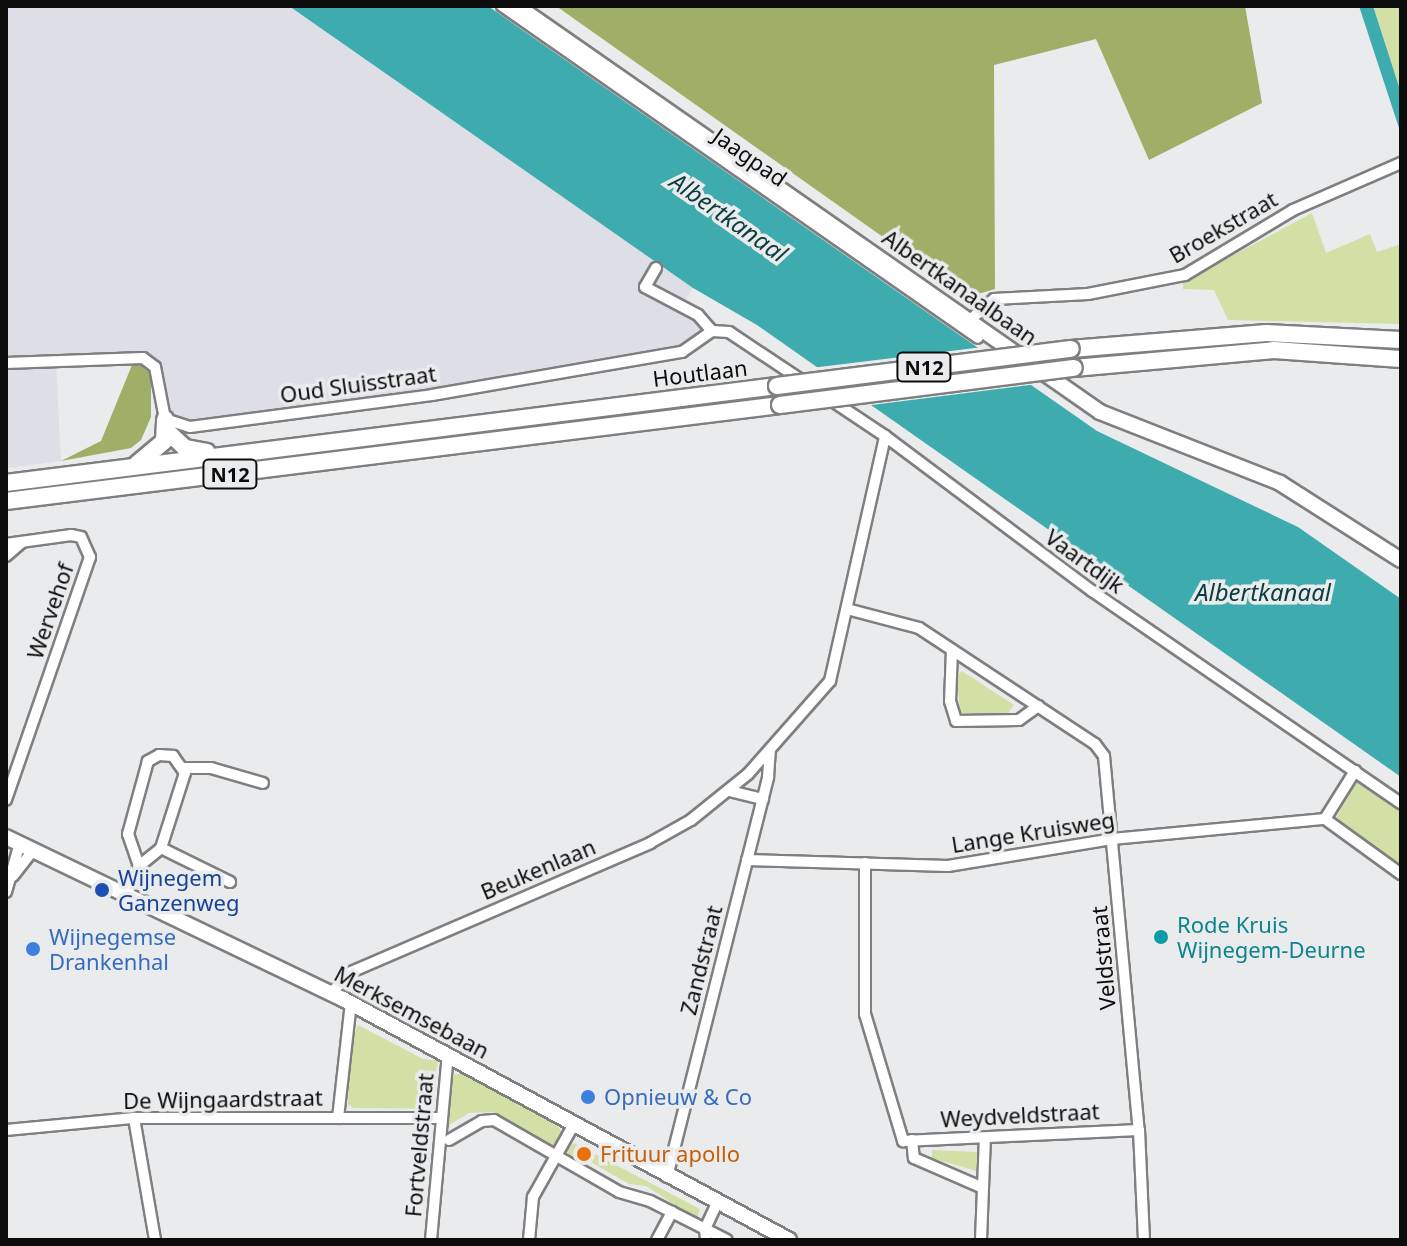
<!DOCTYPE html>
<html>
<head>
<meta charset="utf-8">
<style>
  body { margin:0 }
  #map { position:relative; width:1407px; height:1246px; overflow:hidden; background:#eaebec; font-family:"Noto Sans",sans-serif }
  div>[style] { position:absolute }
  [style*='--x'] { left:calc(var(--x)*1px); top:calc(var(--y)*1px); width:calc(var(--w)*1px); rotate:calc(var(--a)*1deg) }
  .built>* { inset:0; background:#dddee6 }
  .green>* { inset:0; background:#d2e0a6 }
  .forest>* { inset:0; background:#a0af68 }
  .water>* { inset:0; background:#3eabae }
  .pier>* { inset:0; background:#eaebec }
  .roads { filter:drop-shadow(2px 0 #7f7f80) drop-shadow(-2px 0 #7f7f80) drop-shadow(0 2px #7f7f80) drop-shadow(0 -2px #7f7f80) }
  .street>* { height:10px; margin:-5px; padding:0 5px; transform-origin:5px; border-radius:5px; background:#fff }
  .secondary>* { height:14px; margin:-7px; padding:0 7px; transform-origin:7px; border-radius:7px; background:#fff }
  .primary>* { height:16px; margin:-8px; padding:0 8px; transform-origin:8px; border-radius:8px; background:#fff }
  .bridges { filter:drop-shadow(2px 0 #7f7f80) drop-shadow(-2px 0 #7f7f80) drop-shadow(0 2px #7f7f80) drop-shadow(0 -2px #7f7f80) }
  .primary-bridge>* { height:16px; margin:-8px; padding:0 8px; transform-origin:8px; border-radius:8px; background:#fff }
  .dots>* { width:22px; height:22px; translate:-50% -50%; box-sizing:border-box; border:4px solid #eaebec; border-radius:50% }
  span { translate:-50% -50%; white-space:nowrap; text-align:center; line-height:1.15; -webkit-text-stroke:7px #eaebec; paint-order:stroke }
  .shield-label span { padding:2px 6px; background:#eaebec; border:2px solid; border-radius:6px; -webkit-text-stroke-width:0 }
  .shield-label { font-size:20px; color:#0c0c0d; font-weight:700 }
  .street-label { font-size:22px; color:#0c0c0d }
  .transit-label { font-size:22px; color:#164399 }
  .left { translate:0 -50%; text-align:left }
  .culture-label { font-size:22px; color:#0d838f }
  .shop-label { font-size:22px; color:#366cbe }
  .food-label { font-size:22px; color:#c56008 }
  .water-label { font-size:24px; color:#0b3d3f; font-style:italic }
  .frame { position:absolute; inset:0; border:8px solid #0c0c0d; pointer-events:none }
</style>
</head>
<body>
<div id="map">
  <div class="built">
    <i style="clip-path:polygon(6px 6px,289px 6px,693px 288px,682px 306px,712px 331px,682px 352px,190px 427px,165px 419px,149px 361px,56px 361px,61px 461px,6px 468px)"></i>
  </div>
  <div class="green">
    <i style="clip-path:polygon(1373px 6px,1401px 6px,1401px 93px)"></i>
    <i style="clip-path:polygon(1312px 213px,1326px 253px,1370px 234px,1377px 252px,1401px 244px,1401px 324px,1228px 320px,1214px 290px,1183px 289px,1183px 282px)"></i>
    <i style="clip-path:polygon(962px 671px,1014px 705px,1008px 713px,967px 717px,960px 712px,957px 676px)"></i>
    <i style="clip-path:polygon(1357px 781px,1401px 811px,1401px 865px,1335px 820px)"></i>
    <i style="clip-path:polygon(358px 1025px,423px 1059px,438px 1061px,429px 1109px,353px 1108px,348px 1104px,352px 1040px)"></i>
    <i style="clip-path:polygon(463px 1073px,558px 1126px,562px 1132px,553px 1148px,492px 1112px,469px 1113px,446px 1127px,449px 1084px,454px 1075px)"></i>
    <i style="clip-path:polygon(574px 1143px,700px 1209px,697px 1219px,646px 1186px,629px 1184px,589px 1161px,570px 1158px,567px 1150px)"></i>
    <i style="clip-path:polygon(932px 1150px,978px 1152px,976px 1171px,932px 1158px)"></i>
  </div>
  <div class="forest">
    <i style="clip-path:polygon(556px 6px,1245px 6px,1262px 103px,1149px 160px,1096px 39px,994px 65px,995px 289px,968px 297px)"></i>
    <i style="clip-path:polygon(134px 360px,151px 374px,151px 417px,141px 440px,131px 448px,61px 461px,101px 441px)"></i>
  </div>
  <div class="water">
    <i style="clip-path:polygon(289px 6px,488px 6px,1097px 431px,1298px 527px,1401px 599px,1401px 777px,757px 325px,693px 288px)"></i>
    <i style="clip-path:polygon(1359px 6px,1373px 6px,1401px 93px,1401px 134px)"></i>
  </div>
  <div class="pier">
    <i style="clip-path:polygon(983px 347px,1037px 384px,864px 406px,811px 368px)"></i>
  </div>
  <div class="roads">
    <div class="street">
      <i style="--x:502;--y:6;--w:580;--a:34.89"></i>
      <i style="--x:656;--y:268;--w:22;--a:120"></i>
      <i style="--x:645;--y:287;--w:60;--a:27.8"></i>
      <i style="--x:698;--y:315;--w:21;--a:49"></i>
      <i style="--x:970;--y:320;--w:32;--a:-41"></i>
      <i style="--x:994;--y:299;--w:94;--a:-3"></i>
      <i style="--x:1088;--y:294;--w:99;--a:-11.1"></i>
      <i style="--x:1185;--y:275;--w:126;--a:-31"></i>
      <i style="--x:1293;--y:210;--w:118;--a:-23.5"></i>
      <i style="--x:6;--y:363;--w:137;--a:-2.1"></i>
      <i style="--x:143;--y:358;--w:15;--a:37"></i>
      <i style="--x:155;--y:367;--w:53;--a:79.1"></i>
      <i style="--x:165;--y:419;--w:26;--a:18"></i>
      <i style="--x:190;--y:427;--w:244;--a:-7.5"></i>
      <i style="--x:432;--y:395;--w:254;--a:-9.8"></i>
      <i style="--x:682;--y:352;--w:37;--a:-35"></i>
      <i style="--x:712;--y:331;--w:17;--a:3"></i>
      <i style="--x:729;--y:332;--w:187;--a:33.7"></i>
      <i style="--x:885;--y:436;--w:259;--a:36.8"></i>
      <i style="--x:1092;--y:591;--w:375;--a:34.5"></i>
      <i style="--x:6;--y:544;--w:66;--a:-7.9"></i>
      <i style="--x:71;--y:535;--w:10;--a:11"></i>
      <i style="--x:81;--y:537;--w:22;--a:66"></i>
      <i style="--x:90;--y:557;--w:257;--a:109.1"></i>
      <i style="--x:6;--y:556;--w:20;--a:-41"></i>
      <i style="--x:847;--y:609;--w:74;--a:14.8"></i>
      <i style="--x:919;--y:628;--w:211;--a:33.4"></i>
      <i style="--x:1095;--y:744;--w:15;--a:53"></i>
      <i style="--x:1104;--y:756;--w:376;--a:84.7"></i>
      <i style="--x:1139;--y:1130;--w:110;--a:87.4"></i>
      <i style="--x:952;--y:650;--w:51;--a:92.2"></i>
      <i style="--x:950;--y:701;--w:21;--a:73"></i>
      <i style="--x:956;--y:721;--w:63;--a:-0.9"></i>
      <i style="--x:1019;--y:720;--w:24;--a:-36"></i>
      <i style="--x:184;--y:768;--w:27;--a:0"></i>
      <i style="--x:211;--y:768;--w:54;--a:16.1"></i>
      <i style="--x:730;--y:791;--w:34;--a:14"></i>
      <i style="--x:1325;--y:819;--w:57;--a:-58"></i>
      <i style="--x:161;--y:848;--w:77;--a:26.2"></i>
      <i style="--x:747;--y:860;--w:201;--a:1.7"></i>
      <i style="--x:948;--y:866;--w:166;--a:-9.3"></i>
      <i style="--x:1112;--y:839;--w:214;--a:-5.4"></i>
      <i style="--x:1325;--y:819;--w:94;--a:35.9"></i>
      <i style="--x:865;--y:863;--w:151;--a:90"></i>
      <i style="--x:865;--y:1014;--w:133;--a:73.3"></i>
      <i style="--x:903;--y:1141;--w:236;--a:-2.7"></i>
      <i style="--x:13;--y:876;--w:33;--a:-52"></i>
      <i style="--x:6;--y:892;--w:51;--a:-74.1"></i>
      <i style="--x:126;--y:896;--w:33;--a:-67"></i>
      <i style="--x:139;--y:866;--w:28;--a:-39"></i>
      <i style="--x:161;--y:848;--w:79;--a:-72.3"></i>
      <i style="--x:185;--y:773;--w:21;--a:-125"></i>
      <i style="--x:173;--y:756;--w:14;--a:-176"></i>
      <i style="--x:159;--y:755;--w:13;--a:151"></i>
      <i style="--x:148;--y:761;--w:76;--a:105.3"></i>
      <i style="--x:128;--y:834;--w:34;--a:71"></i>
      <i style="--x:331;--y:993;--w:29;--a:-46"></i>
      <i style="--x:351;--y:972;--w:326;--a:-23.3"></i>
      <i style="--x:650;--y:843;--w:47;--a:-29.3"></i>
      <i style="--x:691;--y:820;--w:73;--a:-38.9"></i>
      <i style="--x:748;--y:774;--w:124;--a:-48.6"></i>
      <i style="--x:830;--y:681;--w:251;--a:-77.3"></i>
      <i style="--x:134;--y:1118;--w:124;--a:80.2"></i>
      <i style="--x:338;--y:1118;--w:116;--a:-83.6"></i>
      <i style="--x:6;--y:1130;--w:129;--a:-5.4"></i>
      <i style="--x:134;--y:1118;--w:308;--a:0"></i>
      <i style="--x:449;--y:1140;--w:38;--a:-30"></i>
      <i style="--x:482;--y:1121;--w:12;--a:-5"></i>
      <i style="--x:494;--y:1120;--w:144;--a:29.9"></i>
      <i style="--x:619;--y:1192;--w:32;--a:16"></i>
      <i style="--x:650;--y:1201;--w:86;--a:26.9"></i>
      <i style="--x:912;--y:1140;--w:18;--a:84"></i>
      <i style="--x:914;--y:1158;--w:75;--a:23.5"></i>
      <i style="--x:667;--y:1177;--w:413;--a:-75.8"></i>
      <i style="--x:768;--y:777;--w:26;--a:-86"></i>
      <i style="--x:431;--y:1240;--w:187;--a:-84.8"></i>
      <i style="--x:529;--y:1240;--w:43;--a:-84.7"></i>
      <i style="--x:533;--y:1197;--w:84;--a:-60.7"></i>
      <i style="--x:657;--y:1240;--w:32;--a:-62"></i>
      <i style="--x:706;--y:1240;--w:11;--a:-95"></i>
      <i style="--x:705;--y:1229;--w:29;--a:-65"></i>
      <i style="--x:981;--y:1240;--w:102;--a:-87.8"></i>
    </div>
    <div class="secondary">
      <i style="--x:517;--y:6;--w:710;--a:34.85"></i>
      <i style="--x:1100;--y:412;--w:193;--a:21.5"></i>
      <i style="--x:1280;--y:483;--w:143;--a:32.5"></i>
      <i style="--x:6;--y:837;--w:374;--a:25.7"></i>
      <i style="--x:343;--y:999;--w:507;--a:28.38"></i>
    </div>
    <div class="primary">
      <i style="--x:1071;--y:349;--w:196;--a:-4.7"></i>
      <i style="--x:1266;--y:333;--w:135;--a:3"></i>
      <i style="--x:1074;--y:368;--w:201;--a:-5.1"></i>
      <i style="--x:1274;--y:350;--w:127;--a:4.1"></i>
      <i style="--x:167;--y:431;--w:25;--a:43"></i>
      <i style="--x:185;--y:448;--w:22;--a:10"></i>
      <i style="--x:137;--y:464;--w:35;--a:-40"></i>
      <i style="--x:164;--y:441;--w:22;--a:-87"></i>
      <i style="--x:6;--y:483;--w:777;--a:-7.17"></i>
      <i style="--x:6;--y:501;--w:780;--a:-7.07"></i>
    </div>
  </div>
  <div class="bridges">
    <div class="primary-bridge">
      <i style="--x:777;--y:386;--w:296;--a:-7.2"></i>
      <i style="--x:780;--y:405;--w:296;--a:-7.2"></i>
    </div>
  </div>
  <div class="dots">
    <i style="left:102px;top:890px;background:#1a4fb4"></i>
    <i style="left:1161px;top:937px;background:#0f9aa8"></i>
    <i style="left:33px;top:949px;background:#3f7fe0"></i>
    <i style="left:588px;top:1097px;background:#3f7fe0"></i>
    <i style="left:584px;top:1154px;background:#e8710a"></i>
  </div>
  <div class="shield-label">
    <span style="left:924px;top:367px">N12</span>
    <span style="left:230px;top:474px">N12</span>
  </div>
  <div class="street-label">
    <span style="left:750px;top:157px;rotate:35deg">Jaagpad</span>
    <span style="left:1223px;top:227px;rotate:-30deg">Broekstraat</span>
    <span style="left:960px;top:287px;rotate:35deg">Albertkanaalbaan</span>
    <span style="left:700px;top:373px;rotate:-7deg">Houtlaan</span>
    <span style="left:358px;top:384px;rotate:-8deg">Oud Sluisstraat</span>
    <span style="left:1085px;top:561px;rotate:36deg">Vaartdijk</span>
    <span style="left:50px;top:611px;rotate:-71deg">Wervehof</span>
    <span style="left:1033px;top:832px;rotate:-9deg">Lange Kruisweg</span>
    <span style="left:538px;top:869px;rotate:-23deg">Beukenlaan</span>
    <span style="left:1103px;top:958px;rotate:-95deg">Veldstraat</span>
    <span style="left:701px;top:960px;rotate:-76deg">Zandstraat</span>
    <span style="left:412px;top:1012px;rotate:28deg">Merksemsebaan</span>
    <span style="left:223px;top:1099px;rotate:-1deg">De Wijngaardstraat</span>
    <span style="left:1020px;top:1115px;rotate:-3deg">Weydveldstraat</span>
    <span style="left:419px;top:1145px;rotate:-85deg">Fortveldstraat</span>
  </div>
  <div class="transit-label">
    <span class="left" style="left:118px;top:890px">Wijnegem<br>Ganzenweg</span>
  </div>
  <div class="culture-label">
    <span class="left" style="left:1177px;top:937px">Rode Kruis<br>Wijnegem-Deurne</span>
  </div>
  <div class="shop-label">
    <span class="left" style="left:49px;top:949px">Wijnegemse<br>Drankenhal</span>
    <span class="left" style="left:604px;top:1097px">Opnieuw &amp; Co</span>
  </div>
  <div class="food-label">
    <span class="left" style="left:600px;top:1154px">Frituur apollo</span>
  </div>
  <div class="water-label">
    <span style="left:729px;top:217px;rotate:35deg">Albertkanaal</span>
    <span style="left:1263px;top:592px">Albertkanaal</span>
  </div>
  <div class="frame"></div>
</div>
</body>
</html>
